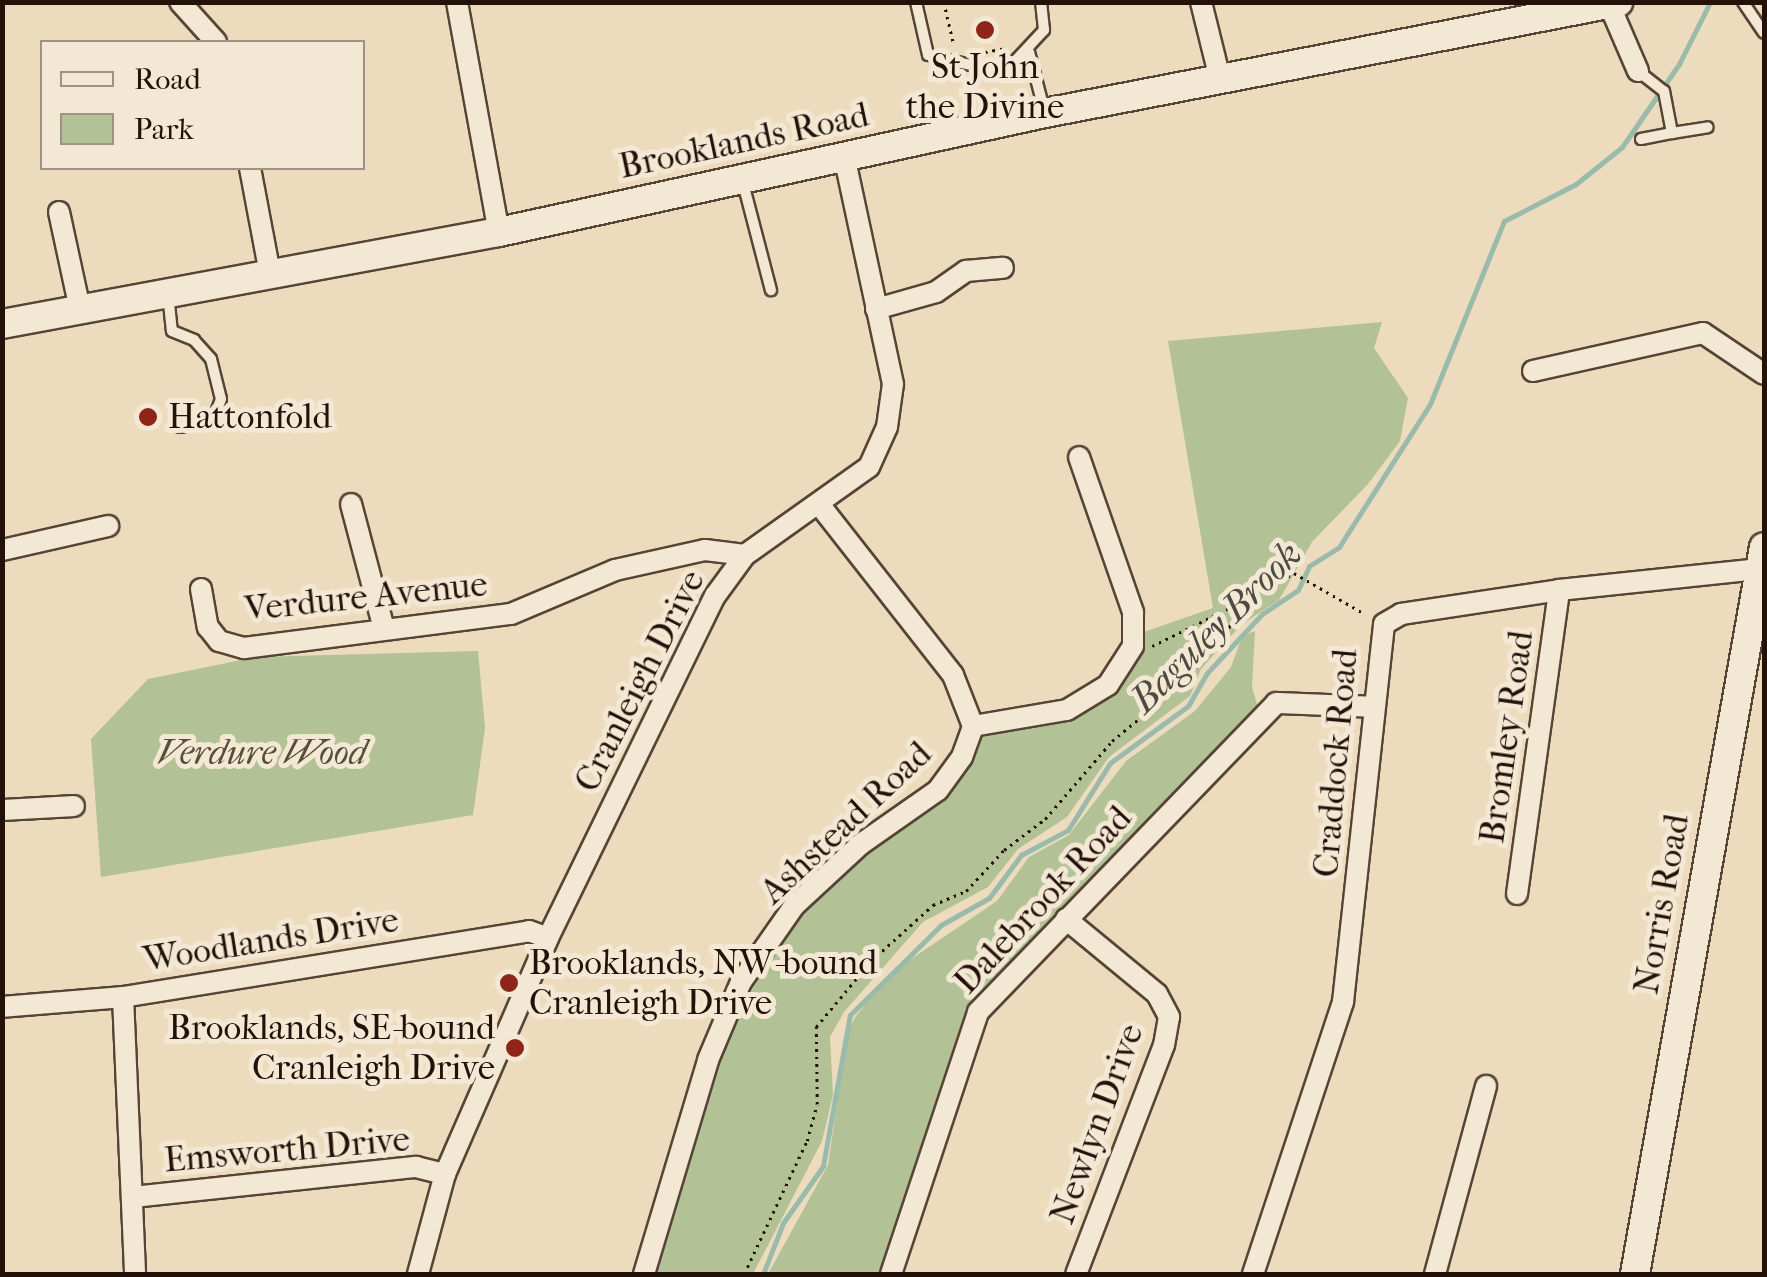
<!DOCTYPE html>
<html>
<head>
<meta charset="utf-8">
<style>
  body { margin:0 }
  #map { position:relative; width:1767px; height:1277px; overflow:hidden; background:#eddbbd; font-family:"IM FELL French Canon",serif }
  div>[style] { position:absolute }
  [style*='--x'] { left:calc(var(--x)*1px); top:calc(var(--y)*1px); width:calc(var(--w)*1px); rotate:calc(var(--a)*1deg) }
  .green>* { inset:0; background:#b2c196 }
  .stream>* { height:5px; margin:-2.5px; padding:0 2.5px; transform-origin:2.5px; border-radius:2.5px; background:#9abbac }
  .path>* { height:2.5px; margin-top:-1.25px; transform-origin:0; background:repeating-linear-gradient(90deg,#241109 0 2.5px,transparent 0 7.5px) }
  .roads { filter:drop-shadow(2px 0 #564436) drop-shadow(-2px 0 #564436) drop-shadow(0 2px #564436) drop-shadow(0 -2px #564436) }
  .lane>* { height:10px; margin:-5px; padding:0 5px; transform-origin:5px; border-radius:5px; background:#f3e8d4 }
  .street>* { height:20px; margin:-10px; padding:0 10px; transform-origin:10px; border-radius:10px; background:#f3e8d4 }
  .secondary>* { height:28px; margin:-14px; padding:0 14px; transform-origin:14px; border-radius:14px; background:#f3e8d4 }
  .dots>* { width:28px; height:28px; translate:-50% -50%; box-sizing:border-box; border:5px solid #f3e8d4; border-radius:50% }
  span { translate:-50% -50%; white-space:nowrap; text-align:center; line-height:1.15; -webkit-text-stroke:10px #f3e8d4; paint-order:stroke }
  .poi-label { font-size:35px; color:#241109 }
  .left { translate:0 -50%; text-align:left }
  .right { translate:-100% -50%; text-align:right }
  .street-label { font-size:35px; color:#241109 }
  .park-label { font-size:35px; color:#564f3a; font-style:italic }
  .water-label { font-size:38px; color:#4d4c42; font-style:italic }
  .frame { position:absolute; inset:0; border:5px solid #241109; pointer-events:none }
  .legend { position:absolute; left:40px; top:40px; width:325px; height:130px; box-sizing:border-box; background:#f3e8d4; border:2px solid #a09283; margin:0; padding:12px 18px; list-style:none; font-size:30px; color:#241109 }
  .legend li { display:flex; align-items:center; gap:20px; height:50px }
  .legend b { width:50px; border:2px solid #a09283 }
</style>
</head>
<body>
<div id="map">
  <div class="green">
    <i style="clip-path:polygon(1382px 322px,1374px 348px,1408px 398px,1400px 441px,1368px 484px,1312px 542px,1279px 600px,1241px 625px,1201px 669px,1190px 696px,1109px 757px,1067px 817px,1018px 849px,988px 887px,923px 922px,844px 1012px,830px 1037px,833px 1095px,822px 1141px,753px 1274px,652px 1274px,732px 1020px,807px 906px,861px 857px,943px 802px,970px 762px,977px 730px,1076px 713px,1138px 634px,1213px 608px,1168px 341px)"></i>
    <i style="clip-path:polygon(1255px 631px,1252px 687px,1258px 708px,968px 1011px,885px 1274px,768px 1274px,828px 1165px,848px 1030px,856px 1016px,889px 974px,997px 901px,1029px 857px,1069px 835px,1126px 761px,1195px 711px,1231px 667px,1242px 637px)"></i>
    <i style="clip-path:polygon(478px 651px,485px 728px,473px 815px,101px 877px,91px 739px,148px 679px,256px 657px)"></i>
  </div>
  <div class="stream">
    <i style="--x:763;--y:1274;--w:55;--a:-68.6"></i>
    <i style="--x:783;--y:1223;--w:70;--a:-54.9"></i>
    <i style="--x:823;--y:1166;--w:153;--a:-79.9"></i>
    <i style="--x:850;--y:1015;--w:128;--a:-44.7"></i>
    <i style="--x:941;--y:925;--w:55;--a:-29.4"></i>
    <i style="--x:989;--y:898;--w:54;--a:-53.3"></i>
    <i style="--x:1021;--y:855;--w:53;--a:-28"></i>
    <i style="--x:1068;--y:830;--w:79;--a:-57.9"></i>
    <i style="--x:1110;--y:763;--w:97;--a:-36.2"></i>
    <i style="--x:1188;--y:706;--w:38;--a:-60"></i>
    <i style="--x:1207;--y:673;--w:81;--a:-47"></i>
    <i style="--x:1262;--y:614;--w:43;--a:-33.7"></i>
    <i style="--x:1298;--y:590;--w:26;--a:-65"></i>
    <i style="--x:1309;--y:566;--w:36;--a:-32"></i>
    <i style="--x:1339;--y:547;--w:169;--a:-57.5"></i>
    <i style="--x:1430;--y:404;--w:197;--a:-68"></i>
    <i style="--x:1504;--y:221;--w:81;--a:-27.2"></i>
    <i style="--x:1576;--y:184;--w:59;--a:-38.8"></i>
    <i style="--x:1622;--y:147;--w:101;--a:-55.5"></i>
    <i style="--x:1679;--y:64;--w:69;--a:-63.4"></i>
  </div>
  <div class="path">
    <i style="--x:944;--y:2;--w:44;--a:76.9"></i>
    <i style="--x:985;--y:52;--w:21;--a:-11"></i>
    <i style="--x:1255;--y:595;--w:45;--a:-29.4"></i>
    <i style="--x:1294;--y:573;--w:82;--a:30"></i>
    <i style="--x:1152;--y:646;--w:107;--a:-26.1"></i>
    <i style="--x:744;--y:1274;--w:147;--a:-64.7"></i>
    <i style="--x:807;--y:1141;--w:38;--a:-75"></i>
    <i style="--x:817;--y:1104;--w:77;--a:-90.7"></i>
    <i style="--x:816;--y:1027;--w:86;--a:-50.2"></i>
    <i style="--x:871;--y:961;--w:84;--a:-42.1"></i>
    <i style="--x:933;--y:905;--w:36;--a:-23"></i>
    <i style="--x:966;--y:891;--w:56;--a:-47.2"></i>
    <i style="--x:1004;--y:850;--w:51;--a:-37.1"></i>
    <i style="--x:1045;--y:819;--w:103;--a:-49.3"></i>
    <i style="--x:1112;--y:741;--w:96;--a:-39.5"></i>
    <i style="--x:1186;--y:680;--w:108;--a:-51"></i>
  </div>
  <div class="roads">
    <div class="lane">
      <i style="--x:916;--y:2;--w:54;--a:77.2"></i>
      <i style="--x:928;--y:55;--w:78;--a:13.3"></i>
      <i style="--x:1004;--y:73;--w:59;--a:-47.1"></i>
      <i style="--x:1044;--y:30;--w:28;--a:-96"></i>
      <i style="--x:1743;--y:2;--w:37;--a:56"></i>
      <i style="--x:1029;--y:52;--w:59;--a:75.3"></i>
      <i style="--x:1638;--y:71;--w:33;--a:38"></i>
      <i style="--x:1664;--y:91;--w:43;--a:79.2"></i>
      <i style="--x:1672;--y:133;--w:36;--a:-9"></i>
      <i style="--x:1641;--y:139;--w:32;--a:-11"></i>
      <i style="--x:742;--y:179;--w:115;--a:75.4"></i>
      <i style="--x:168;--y:294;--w:37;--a:84"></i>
      <i style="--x:172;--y:331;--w:24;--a:22"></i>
      <i style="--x:194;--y:340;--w:25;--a:48"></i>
      <i style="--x:211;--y:359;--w:41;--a:76"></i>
      <i style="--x:221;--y:399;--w:20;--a:110"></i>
      <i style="--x:214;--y:418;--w:35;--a:165"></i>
    </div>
    <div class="street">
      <i style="--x:180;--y:2;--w:54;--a:48"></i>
      <i style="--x:457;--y:2;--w:234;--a:79.7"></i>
      <i style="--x:1201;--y:2;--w:79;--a:76.1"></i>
      <i style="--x:1609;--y:4;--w:73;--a:66.6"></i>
      <i style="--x:250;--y:168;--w:108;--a:79.3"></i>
      <i style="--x:59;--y:212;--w:99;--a:77.8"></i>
      <i style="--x:876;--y:309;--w:62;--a:-15.8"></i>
      <i style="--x:936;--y:292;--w:37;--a:-35"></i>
      <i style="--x:966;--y:271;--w:37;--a:-5"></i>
      <i style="--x:1533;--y:371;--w:174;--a:-12.6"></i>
      <i style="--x:1703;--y:333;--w:73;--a:33.9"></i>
      <i style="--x:351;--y:504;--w:129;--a:75.2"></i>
      <i style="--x:2;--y:550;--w:109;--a:-12.8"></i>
      <i style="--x:201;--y:589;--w:39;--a:80"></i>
      <i style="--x:208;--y:627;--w:18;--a:52"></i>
      <i style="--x:219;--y:641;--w:26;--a:16"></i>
      <i style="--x:244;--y:648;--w:269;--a:-7.3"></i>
      <i style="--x:511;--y:614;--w:113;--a:-22.9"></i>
      <i style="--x:615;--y:570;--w:92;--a:-12.5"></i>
      <i style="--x:705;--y:550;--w:40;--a:7.1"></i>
      <i style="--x:973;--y:726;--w:95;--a:-9.7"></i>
      <i style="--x:1067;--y:710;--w:48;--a:-31.4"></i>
      <i style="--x:1108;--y:685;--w:46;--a:-57.3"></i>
      <i style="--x:1133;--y:646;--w:34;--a:-90"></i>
      <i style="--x:1133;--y:612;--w:164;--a:-109.2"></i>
      <i style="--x:2;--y:810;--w:72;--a:-3.2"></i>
      <i style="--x:1517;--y:894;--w:307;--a:-82.1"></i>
      <i style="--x:1066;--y:919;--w:118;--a:39.5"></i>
      <i style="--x:1157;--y:994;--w:26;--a:62"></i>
      <i style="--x:1169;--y:1017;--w:28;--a:100"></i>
      <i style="--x:1164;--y:1045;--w:245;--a:111"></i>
      <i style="--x:123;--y:997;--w:277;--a:87.5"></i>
      <i style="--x:2;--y:1007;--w:121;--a:-4.7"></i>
      <i style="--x:123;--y:997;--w:411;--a:-9.2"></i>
      <i style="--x:529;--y:931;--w:20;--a:20"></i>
      <i style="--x:133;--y:1197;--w:285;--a:-6.1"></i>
      <i style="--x:416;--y:1167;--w:30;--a:14"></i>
      <i style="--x:418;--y:1274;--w:104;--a:-74.9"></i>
      <i style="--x:445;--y:1174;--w:257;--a:-66.4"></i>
      <i style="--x:548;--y:938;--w:381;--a:-64"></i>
      <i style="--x:715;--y:596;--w:51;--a:-53.8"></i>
      <i style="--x:745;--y:555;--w:152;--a:-35.4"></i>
      <i style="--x:869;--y:467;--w:44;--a:-65.8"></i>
      <i style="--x:887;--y:427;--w:43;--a:-82.1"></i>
      <i style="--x:893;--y:384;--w:233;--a:-102.1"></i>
      <i style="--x:644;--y:1274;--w:223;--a:-73.3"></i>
      <i style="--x:708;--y:1060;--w:85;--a:-67.1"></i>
      <i style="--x:741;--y:982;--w:93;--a:-55.1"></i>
      <i style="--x:794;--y:906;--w:91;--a:-42.8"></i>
      <i style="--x:861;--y:844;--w:94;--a:-35"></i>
      <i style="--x:938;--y:790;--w:41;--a:-54"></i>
      <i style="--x:962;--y:757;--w:33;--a:-70"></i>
      <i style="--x:973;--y:726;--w:55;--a:-111.4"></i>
      <i style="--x:953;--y:675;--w:217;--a:-128.1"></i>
      <i style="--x:891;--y:1274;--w:276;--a:-71.6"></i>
      <i style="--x:978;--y:1012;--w:429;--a:-46"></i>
      <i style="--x:1276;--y:703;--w:98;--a:2.3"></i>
      <i style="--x:1253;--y:1274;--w:287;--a:-71.7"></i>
      <i style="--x:1343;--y:1002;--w:380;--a:-83.8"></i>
      <i style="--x:1384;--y:624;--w:20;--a:-30"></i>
      <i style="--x:1401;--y:614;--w:160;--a:-8.6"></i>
      <i style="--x:1559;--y:590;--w:200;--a:-6"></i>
      <i style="--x:1435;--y:1274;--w:195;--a:-74.8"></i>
    </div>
    <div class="secondary">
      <i style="--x:2;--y:324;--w:505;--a:-10.49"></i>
      <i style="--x:499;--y:232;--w:559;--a:-12.3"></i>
      <i style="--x:1045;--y:113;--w:584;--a:-10.96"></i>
      <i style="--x:1635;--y:1274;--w:738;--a:-79.94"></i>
    </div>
  </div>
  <div class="dots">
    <i style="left:985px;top:30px;background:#8f2418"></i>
    <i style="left:148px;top:417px;background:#8f2418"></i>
    <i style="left:509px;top:983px;background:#8f2418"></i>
    <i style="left:515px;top:1048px;background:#8f2418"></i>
  </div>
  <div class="poi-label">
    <span style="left:985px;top:87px">St John<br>the Divine</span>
    <span class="left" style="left:168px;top:417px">Hattonfold</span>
    <span class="left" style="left:529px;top:983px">Brooklands, NW-bound<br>Cranleigh Drive</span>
    <span class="right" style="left:495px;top:1048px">Brooklands, SE-bound<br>Cranleigh Drive</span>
  </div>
  <div class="street-label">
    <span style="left:744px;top:141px;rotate:-12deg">Brooklands Road</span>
    <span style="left:366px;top:597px;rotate:-6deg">Verdure Avenue</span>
    <span style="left:640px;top:681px;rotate:-63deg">Cranleigh Drive</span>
    <span style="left:1507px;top:737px;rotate:-82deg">Bromley Road</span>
    <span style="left:1336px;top:763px;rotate:-85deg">Craddock Road</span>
    <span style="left:846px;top:823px;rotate:-43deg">Ashstead Road</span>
    <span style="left:1043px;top:900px;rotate:-47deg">Dalebrook Road</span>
    <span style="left:1662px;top:904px;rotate:-80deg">Norris Road</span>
    <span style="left:271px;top:940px;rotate:-9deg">Woodlands Drive</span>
    <span style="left:1097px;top:1124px;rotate:-70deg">Newlyn Drive</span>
    <span style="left:287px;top:1150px;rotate:-5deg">Emsworth Drive</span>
  </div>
  <div class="park-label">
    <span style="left:262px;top:753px">Verdure Wood</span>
  </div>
  <div class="water-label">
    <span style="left:1216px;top:627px;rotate:-45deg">Baguley Brook</span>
  </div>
  <div class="frame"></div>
  <ul class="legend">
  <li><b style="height:12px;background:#f3e8d4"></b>Road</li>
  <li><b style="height:28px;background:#b2c196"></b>Park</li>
  </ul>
</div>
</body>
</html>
